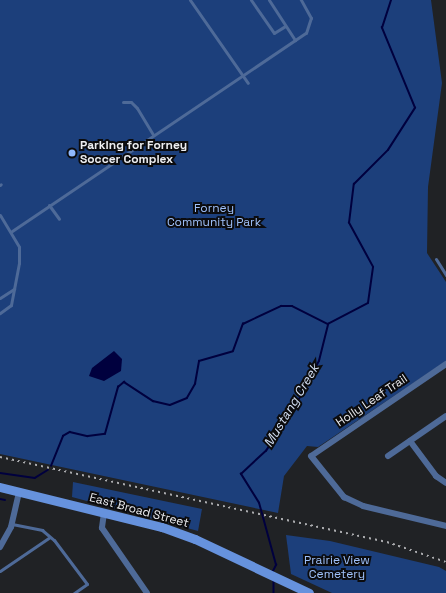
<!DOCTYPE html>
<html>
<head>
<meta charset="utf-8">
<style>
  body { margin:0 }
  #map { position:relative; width:446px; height:593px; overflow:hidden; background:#202225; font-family:"Space Grotesk",sans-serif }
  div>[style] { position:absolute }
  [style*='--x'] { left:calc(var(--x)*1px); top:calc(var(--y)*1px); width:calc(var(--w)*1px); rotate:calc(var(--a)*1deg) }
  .green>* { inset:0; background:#1c3f7b }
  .water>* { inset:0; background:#00003e }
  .stream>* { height:1.5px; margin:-0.75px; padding:0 0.75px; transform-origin:0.75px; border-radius:0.75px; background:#00003e }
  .lane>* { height:3px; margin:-1.5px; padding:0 1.5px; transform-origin:1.5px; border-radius:1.5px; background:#4e6a98 }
  .street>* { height:6px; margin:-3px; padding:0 3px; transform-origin:3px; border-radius:3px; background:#4e6a98 }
  .secondary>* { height:9px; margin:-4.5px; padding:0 4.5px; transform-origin:4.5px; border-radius:4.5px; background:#6692dd }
  .rail>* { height:1.5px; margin-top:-0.75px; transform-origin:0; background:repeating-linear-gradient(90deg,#aaabae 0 2px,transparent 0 6px) }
  .dots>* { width:11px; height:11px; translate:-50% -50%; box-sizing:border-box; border:2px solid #0b0b0d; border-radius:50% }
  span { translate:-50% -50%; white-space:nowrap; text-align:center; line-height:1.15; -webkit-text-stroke:4px #0b0b0d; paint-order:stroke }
  .poi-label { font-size:12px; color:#ecedf0; font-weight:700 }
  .left { translate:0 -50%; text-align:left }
  .park-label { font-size:12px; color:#9fc1fa }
  .street-label { font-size:12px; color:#ecedf0 }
  .water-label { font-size:13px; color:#d3dff3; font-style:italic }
</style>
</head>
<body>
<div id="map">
  <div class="green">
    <i style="clip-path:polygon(0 0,431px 0,442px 83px,428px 187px,427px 253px,446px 282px,446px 361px,318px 447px,307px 446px,284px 476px,278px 513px,0 454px)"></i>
    <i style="clip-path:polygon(73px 482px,202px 509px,198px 531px,72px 497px)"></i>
    <i style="clip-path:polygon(286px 535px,330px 541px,439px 567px,446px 571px,446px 593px,332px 593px,291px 574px)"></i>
  </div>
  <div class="water">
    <i style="clip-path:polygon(114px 351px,122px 359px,121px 371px,104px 381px,89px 376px,92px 368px)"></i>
  </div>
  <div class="stream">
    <i style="--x:51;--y:466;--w:32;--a:-68"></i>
    <i style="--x:63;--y:436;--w:8;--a:-30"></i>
    <i style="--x:70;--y:432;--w:18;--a:13"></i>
    <i style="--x:88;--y:436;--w:17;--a:-7"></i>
    <i style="--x:105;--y:434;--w:49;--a:-74.5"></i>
    <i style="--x:118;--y:387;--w:8;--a:-40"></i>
    <i style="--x:124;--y:382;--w:35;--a:33"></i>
    <i style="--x:153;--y:401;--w:17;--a:13"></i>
    <i style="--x:170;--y:405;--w:18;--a:-22"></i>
    <i style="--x:187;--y:398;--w:16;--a:-60"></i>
    <i style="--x:195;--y:384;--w:23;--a:-80"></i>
    <i style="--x:199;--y:361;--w:35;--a:-16"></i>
    <i style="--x:233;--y:351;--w:29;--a:-70"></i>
    <i style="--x:243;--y:324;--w:42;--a:-25.3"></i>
    <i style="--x:281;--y:306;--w:11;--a:0"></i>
    <i style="--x:292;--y:306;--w:40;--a:26.6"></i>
    <i style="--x:0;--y:473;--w:35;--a:8"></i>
    <i style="--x:35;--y:478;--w:15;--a:-32"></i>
    <i style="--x:0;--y:499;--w:5;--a:11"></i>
    <i style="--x:273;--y:571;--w:7;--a:-63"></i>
    <i style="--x:276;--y:565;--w:64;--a:-105.3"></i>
    <i style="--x:259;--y:503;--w:34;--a:-122"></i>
    <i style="--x:241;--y:474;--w:34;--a:-43"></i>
    <i style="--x:266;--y:451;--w:59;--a:-57.4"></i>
    <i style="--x:298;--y:401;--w:45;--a:-62.3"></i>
    <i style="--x:319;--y:361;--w:38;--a:-76"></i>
    <i style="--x:328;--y:324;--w:45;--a:-27.7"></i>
    <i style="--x:368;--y:303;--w:36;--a:-82"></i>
    <i style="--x:373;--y:267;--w:50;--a:-118.6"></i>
    <i style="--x:349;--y:223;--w:39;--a:-83"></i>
    <i style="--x:354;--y:184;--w:48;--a:-45"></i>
    <i style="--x:388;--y:150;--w:50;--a:-57.3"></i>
    <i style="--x:415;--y:108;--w:87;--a:-112.4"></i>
    <i style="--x:382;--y:28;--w:29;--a:-72"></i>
    <i style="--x:274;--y:581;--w:12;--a:90"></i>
  </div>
  <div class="lane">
    <i style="--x:190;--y:0;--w:101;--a:55.1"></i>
    <i style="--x:251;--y:0;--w:40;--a:55.1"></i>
    <i style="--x:274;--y:33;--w:13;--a:-32"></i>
    <i style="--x:269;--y:0;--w:48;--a:57"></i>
    <i style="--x:123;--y:102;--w:8;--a:0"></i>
    <i style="--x:131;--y:102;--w:8;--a:45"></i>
    <i style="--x:137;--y:108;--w:31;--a:59"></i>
    <i style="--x:0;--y:185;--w:1;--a:-45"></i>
    <i style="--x:49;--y:205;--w:17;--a:54"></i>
    <i style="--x:0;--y:215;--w:37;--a:59"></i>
    <i style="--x:19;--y:247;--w:16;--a:90"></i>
    <i style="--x:19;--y:263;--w:43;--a:100.8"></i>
    <i style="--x:11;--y:305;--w:14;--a:144"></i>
    <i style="--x:12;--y:231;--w:354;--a:-34"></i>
    <i style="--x:306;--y:33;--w:16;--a:-72"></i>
    <i style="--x:311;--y:18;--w:21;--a:-119"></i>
    <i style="--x:436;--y:259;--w:19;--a:58"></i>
    <i style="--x:0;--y:298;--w:17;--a:-33"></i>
    <i style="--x:12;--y:524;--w:31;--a:11"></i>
    <i style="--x:42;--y:530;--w:16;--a:40"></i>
    <i style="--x:54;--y:540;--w:55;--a:53.1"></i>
    <i style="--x:87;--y:584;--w:16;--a:145"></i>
    <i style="--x:0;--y:571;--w:60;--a:-34.2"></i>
  </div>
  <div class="street">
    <i style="--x:446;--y:364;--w:163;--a:145.7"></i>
    <i style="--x:311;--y:456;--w:53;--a:51.2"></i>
    <i style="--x:344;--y:497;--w:21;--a:25"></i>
    <i style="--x:363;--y:506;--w:85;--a:13.5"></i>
    <i style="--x:410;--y:441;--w:44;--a:53.4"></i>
    <i style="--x:436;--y:476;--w:12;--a:35"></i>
    <i style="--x:388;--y:456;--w:70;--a:-34.6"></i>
    <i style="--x:104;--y:513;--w:15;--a:98"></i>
    <i style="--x:102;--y:528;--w:79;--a:55.3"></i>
    <i style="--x:0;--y:547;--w:23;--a:-61"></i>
    <i style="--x:11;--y:527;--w:36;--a:-77"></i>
  </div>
  <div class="secondary">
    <i style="--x:0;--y:487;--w:167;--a:13.9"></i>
    <i style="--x:162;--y:527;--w:35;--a:20"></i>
    <i style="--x:195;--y:539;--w:126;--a:25.3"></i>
  </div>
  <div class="rail">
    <i style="--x:0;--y:457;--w:396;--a:12.4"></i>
    <i style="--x:387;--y:542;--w:62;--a:18.7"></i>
  </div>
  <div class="dots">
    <i style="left:72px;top:153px;background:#8fb8fd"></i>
  </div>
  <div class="poi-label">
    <span class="left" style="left:80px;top:153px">Parking for Forney<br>Soccer Complex</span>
  </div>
  <div class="park-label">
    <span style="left:214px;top:216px">Forney<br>Community Park</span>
    <span style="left:337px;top:568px">Prairie View<br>Cemetery</span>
  </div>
  <div class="street-label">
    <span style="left:372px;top:401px;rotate:-34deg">Holly Leaf Trail</span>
    <span style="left:139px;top:511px;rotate:15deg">East Broad Street</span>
  </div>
  <div class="water-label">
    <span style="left:292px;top:406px;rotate:-59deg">Mustang Creek</span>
  </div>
</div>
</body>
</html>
